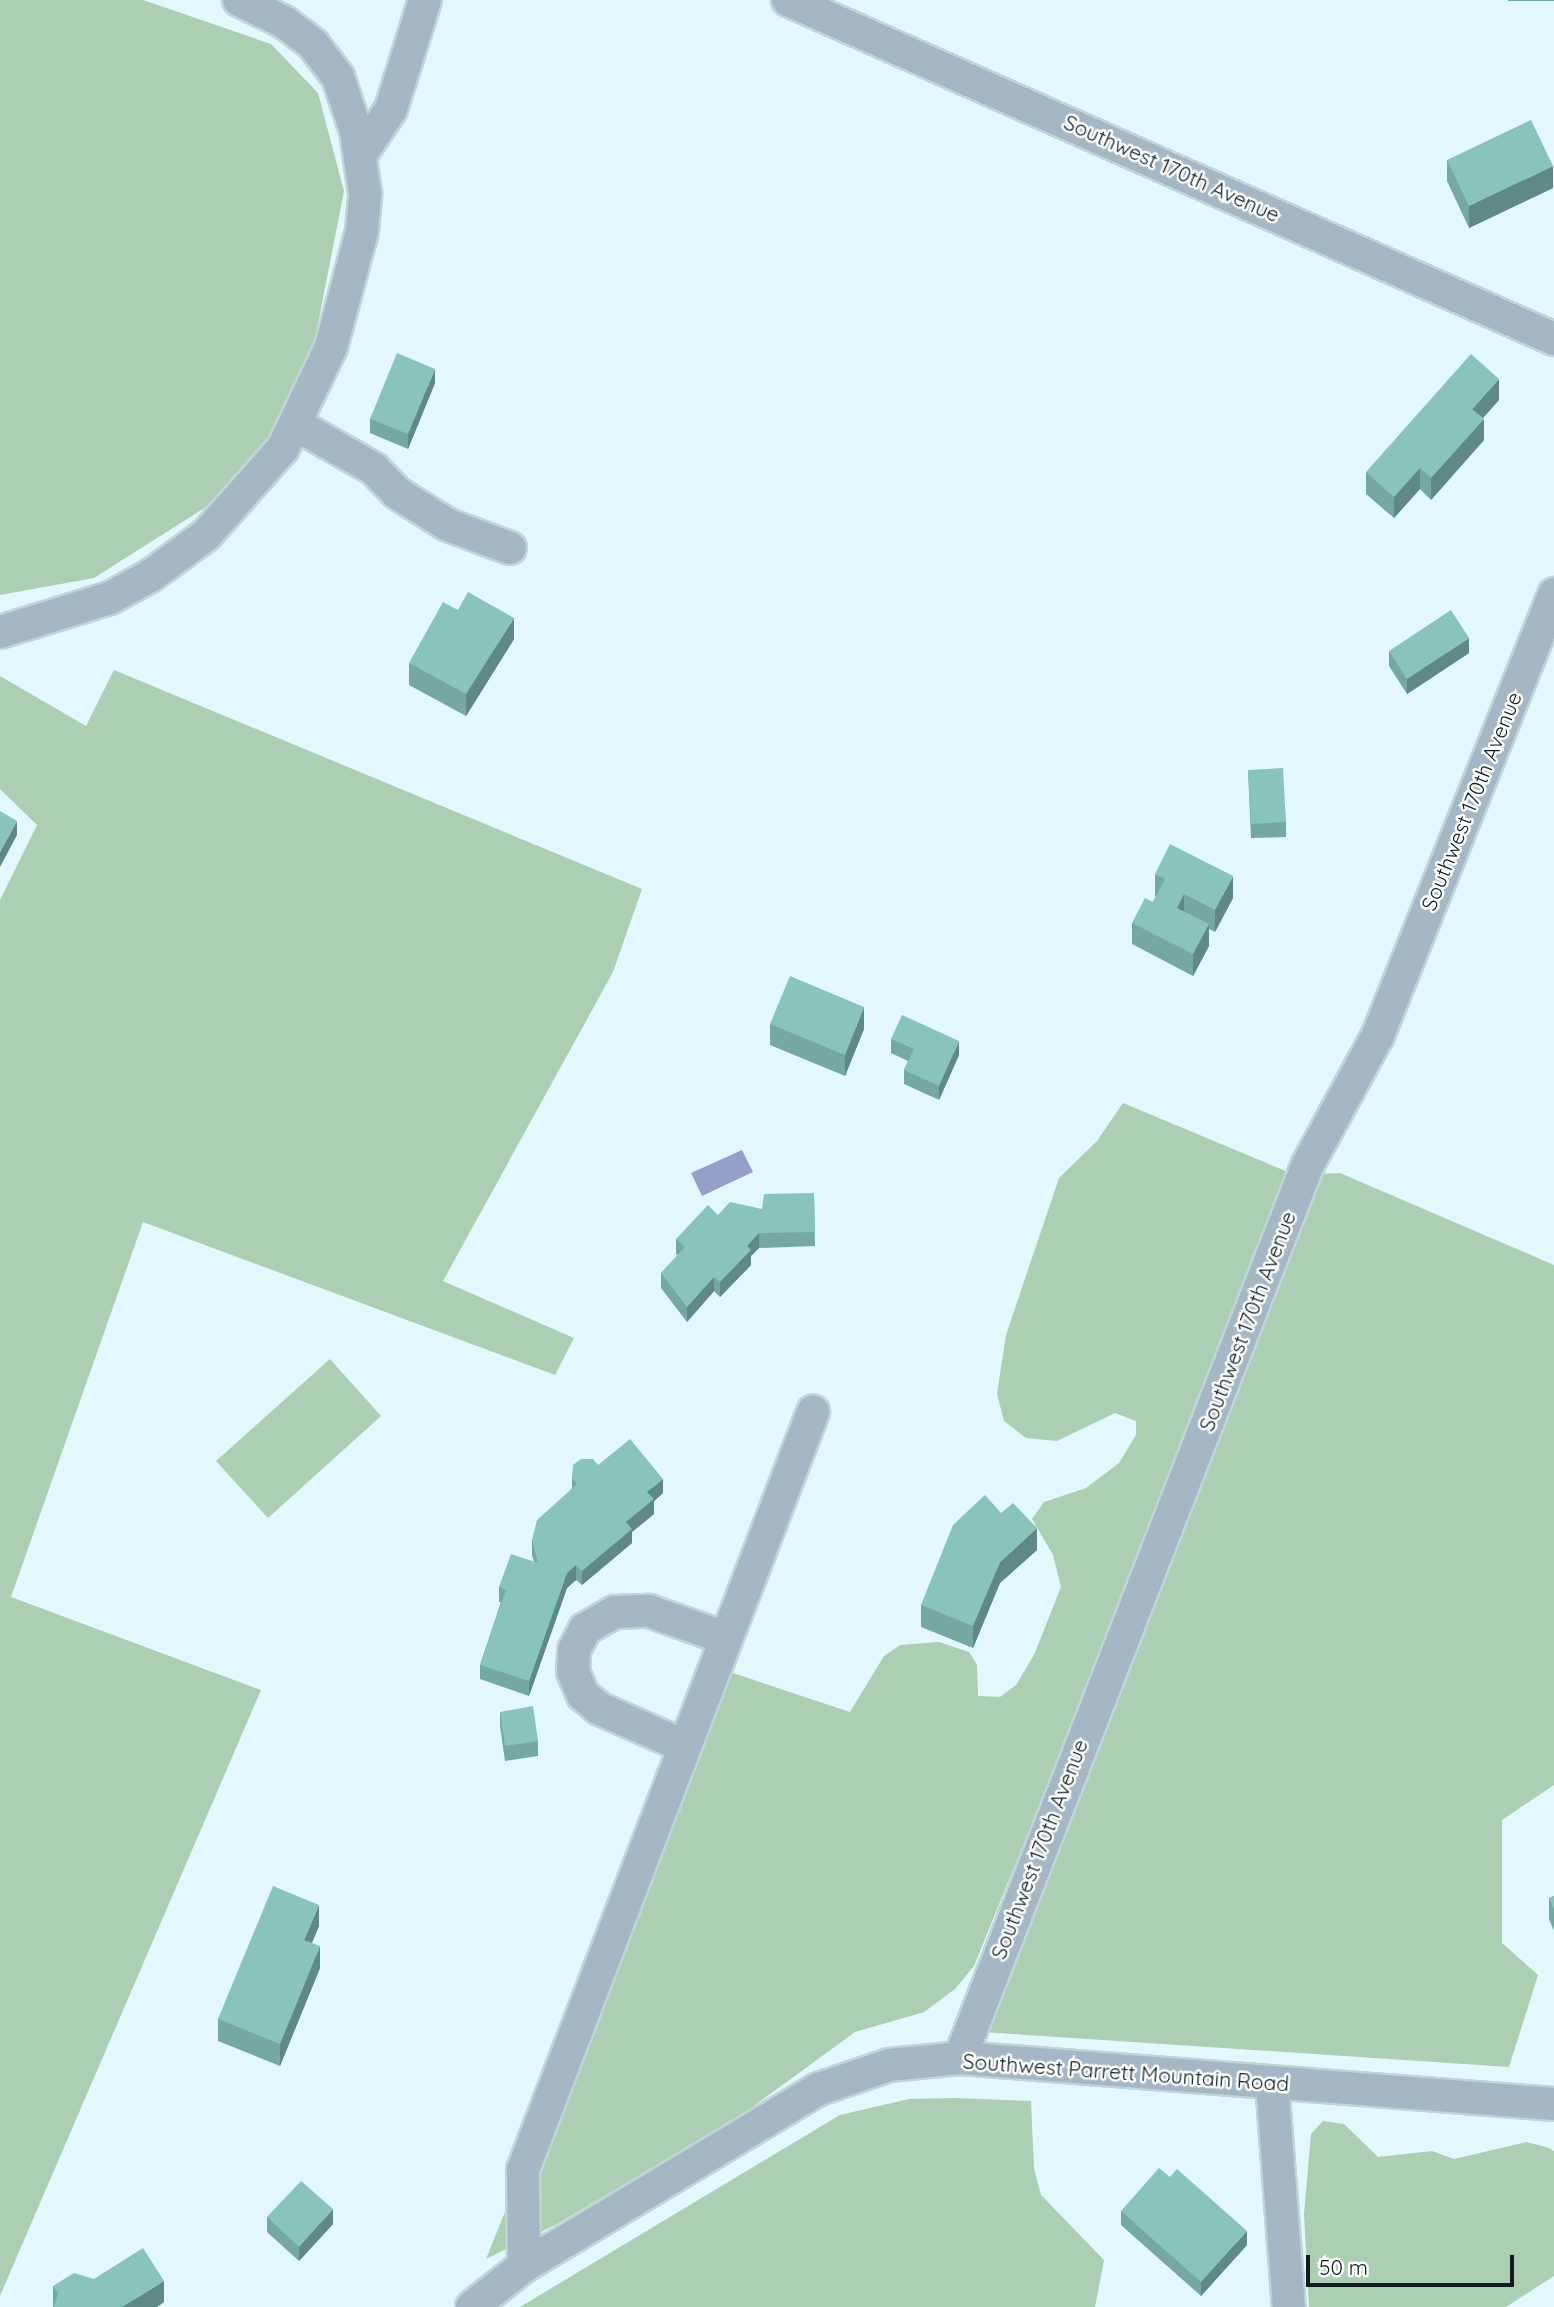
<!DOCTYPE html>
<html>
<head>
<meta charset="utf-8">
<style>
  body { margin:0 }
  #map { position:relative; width:1554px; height:2307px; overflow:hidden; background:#e2f8fd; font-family:Quicksand,sans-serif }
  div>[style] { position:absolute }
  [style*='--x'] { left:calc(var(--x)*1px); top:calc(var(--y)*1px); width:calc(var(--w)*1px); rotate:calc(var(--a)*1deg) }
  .green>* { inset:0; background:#acceb2 }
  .water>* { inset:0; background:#969fca }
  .roads { filter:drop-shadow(2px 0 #c0d5d9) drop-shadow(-2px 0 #c0d5d9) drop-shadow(0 2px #c0d5d9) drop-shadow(0 -2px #c0d5d9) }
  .minor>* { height:32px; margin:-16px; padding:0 16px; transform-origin:16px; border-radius:16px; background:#a5b7c5 }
  .wall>* { inset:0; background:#75a99f }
  .shaded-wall>* { inset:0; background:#5f8982 }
  .building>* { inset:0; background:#88c4b9 }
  span { translate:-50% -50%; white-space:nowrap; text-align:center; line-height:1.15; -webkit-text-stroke:5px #fff; paint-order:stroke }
  .street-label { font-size:21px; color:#0e1c1f }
  .scale { position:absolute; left:1306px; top:2255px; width:208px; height:32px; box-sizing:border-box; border:4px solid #0e1c1f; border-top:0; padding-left:9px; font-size:21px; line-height:24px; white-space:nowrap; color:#0e1c1f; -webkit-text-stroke:5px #fff; paint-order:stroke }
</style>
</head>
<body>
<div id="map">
  <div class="green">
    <i style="clip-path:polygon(0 0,143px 0,271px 44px,318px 93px,344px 191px,315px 339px,280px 435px,206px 507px,94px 578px,0 595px)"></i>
    <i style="clip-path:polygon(114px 670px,642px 889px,613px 972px,443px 1281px,574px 1338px,555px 1375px,143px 1222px,11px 1597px,261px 1690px,0 2296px,0 900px,37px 825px,0 789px,0 676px,86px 726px)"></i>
    <i style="clip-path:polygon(1123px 1103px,1295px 1175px,974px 1966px,955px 1989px,924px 2012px,855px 2032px,736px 2119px,555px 2225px,486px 2259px,724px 1670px,850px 1712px,884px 1656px,900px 1645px,939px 1642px,969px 1652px,977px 1665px,978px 1696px,1000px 1697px,1016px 1685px,1034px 1655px,1061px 1587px,1053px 1555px,1032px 1519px,1044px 1502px,1086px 1488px,1119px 1463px,1136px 1435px,1136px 1421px,1115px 1413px,1057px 1441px,1026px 1438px,1004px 1421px,997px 1394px,1006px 1335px,1059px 1178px,1097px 1141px)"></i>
    <i style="clip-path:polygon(1340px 1173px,1554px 1265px,1554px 1785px,1502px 1820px,1502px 1943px,1538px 1975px,1509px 2067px,983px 2032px,1316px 1174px)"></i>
    <i style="clip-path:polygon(330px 1359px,381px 1416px,268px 1518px,216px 1461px)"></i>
    <i style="clip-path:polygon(956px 2098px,1031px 2101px,1034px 2168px,1041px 2195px,1104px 2260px,1095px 2307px,520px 2307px,840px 2115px,909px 2099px)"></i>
    <i style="clip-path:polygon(1323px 2121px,1344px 2124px,1378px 2157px,1432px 2151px,1454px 2159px,1527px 2142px,1549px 2148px,1554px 2151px,1554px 2276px,1506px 2307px,1309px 2307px,1304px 2214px,1311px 2134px)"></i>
  </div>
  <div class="water">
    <i style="clip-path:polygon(742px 1150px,753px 1172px,702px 1196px,691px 1173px)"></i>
  </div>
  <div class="roads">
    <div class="minor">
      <i style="--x:788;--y:0;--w:838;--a:23.87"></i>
      <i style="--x:361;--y:154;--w:54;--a:-56.3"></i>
      <i style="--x:391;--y:109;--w:114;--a:-72.7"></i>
      <i style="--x:297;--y:425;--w:89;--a:29.7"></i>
      <i style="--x:374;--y:469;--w:33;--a:46"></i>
      <i style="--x:397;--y:493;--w:60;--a:32.1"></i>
      <i style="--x:448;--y:525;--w:66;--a:20.4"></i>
      <i style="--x:0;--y:632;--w:115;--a:-17.2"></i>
      <i style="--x:110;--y:598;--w:46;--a:-28.8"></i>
      <i style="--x:150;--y:576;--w:69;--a:-36.2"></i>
      <i style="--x:206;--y:535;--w:116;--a:-48.5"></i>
      <i style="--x:283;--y:448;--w:112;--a:-64.6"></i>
      <i style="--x:331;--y:347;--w:120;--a:-75"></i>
      <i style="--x:362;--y:231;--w:38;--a:-85"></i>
      <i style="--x:365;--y:193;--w:63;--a:-98.3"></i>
      <i style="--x:356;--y:131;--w:57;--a:-108.4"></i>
      <i style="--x:338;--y:77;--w:41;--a:-127.1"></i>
      <i style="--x:313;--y:44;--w:36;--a:-143"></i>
      <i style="--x:284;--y:22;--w:50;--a:-153.9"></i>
      <i style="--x:684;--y:1746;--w:92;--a:-156.2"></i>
      <i style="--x:600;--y:1709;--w:22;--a:-141"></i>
      <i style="--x:583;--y:1695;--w:25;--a:-113"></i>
      <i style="--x:573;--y:1672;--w:22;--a:-87"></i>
      <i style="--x:574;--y:1650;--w:24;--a:-62"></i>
      <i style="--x:585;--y:1629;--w:34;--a:-30"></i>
      <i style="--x:615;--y:1612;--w:34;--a:-2"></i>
      <i style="--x:649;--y:1611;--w:81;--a:19.6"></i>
      <i style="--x:960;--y:2058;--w:959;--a:-68.73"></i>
      <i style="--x:1308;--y:1164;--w:147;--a:-61.5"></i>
      <i style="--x:1378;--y:1035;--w:475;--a:-68.2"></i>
      <i style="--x:1272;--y:2083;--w:225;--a:85.7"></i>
      <i style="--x:524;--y:2266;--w:96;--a:-90.6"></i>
      <i style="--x:523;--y:2170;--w:812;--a:-69.06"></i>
      <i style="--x:472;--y:2307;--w:66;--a:-38.3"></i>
      <i style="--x:524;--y:2266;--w:344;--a:-31"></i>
      <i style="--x:819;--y:2089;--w:74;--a:-18.9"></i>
      <i style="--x:889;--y:2065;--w:71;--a:-5.6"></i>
      <i style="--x:960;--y:2058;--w:596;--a:4.43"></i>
    </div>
  </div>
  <div class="wall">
    <i style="clip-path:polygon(1508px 0,1554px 0,1554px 1px,1508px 1px)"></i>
    <i style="clip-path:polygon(1447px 160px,1553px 188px,1469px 228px,1447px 181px)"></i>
    <i style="clip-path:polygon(435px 383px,408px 449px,370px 433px,370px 419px)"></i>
    <i style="clip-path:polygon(1499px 400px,1483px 418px,1484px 440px,1431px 500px,1420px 489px,1394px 518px,1366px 494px,1366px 472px)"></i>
    <i style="clip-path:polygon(514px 639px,466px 716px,409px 685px,409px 663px)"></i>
    <i style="clip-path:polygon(1389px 651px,1469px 653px,1407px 694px,1389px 666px)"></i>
    <i style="clip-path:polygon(1248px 770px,1286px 822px,1286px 837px,1251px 838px)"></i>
    <i style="clip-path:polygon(1155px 874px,1233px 898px,1215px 932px,1209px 929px,1209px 946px,1193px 976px,1132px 944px,1132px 923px,1153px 902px,1156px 896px,1155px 896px)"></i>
    <i style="clip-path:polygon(770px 1024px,864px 1029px,845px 1076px,770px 1045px)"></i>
    <i style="clip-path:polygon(891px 1039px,959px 1055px,939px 1100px,904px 1084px,904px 1070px,908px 1061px,891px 1053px)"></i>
    <i style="clip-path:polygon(814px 1193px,815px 1246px,759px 1248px,751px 1256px,751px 1265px,720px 1297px,714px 1291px,687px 1322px,661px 1288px,661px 1273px,678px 1255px,676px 1254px,676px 1239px,718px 1215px,762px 1209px)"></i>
    <i style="clip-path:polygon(598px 1465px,663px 1493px,654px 1501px,654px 1514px,632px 1532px,632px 1543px,582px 1585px,576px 1580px,567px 1588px,529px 1696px,480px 1679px,480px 1665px,501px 1602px,499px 1602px,499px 1587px,534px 1562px,532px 1555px,532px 1540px,572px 1488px,572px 1478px)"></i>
    <i style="clip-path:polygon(1037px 1550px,1000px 1583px,973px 1648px,921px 1627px,921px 1605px)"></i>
    <i style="clip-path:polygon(500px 1712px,538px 1741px,538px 1756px,505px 1761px,500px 1726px)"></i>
    <i style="clip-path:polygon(1554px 1896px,1554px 1931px,1549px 1919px,1549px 1898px)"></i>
    <i style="clip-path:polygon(319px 1926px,312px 1943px,320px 1968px,280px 2066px,218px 2041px,218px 2019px)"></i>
    <i style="clip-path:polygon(1121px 2211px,1247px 2245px,1201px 2296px,1121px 2225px)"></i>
    <i style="clip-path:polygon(267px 2217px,333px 2224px,299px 2261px,267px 2232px)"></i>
    <i style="clip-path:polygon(53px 2286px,164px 2302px,157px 2307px,53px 2307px)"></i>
  </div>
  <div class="shaded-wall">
    <i style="clip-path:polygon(1553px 166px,1553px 188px,1469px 228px,1469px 206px)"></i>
    <i style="clip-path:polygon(435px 369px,435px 383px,408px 449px,408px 434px)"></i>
    <i style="clip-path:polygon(1499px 379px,1499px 400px,1472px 430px,1472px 409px)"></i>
    <i style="clip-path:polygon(1484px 419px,1484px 440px,1431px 500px,1431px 478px)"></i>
    <i style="clip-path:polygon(1420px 468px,1420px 489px,1394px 518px,1394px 497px)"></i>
    <i style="clip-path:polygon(514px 618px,514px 639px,466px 716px,466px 694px)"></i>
    <i style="clip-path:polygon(1469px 638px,1469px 653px,1407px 694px,1407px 679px)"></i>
    <i style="clip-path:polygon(17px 821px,17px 835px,0 867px,0 852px)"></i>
    <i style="clip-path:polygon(1233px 876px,1233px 898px,1215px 932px,1215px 910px)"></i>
    <i style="clip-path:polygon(1184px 894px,1184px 916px,1177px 908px)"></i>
    <i style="clip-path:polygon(1209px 924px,1209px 946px,1193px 976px,1193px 954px)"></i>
    <i style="clip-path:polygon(864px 1007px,864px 1029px,845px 1076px,845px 1055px)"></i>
    <i style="clip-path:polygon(959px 1041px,959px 1055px,939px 1100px,939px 1086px)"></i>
    <i style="clip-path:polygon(759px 1233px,759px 1248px,751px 1256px,751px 1265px,720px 1297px,720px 1282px,747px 1246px)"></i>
    <i style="clip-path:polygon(714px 1277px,714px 1291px,687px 1322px,687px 1307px)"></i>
    <i style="clip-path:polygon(663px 1479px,663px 1493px,654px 1501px,654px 1514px,632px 1532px,632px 1543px,582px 1585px,582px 1571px,626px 1522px,647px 1492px)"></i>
    <i style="clip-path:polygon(1037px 1528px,1037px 1550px,1000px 1583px,973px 1648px,973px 1626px,1000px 1562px)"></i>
    <i style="clip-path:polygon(576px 1565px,576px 1580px,567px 1588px,529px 1696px,529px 1681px,567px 1573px)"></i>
    <i style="clip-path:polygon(319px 1905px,319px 1926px,304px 1961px,304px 1940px)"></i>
    <i style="clip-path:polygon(320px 1946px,320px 1968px,280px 2066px,280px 2044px)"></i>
    <i style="clip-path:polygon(333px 2209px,333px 2224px,299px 2261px,299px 2247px)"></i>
    <i style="clip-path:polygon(1247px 2231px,1247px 2245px,1201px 2296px,1201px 2282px)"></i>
    <i style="clip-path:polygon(164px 2281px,164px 2302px,157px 2307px,122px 2307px)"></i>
  </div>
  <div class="building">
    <i style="clip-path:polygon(1531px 120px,1553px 166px,1469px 206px,1447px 160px)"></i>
    <i style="clip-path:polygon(397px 353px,435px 369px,408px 434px,370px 419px)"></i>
    <i style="clip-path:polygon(1471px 354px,1499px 379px,1472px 409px,1484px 419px,1431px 478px,1420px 468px,1394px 497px,1366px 472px)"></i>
    <i style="clip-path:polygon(468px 592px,514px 618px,466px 694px,409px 663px,443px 602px,458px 610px)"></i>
    <i style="clip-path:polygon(1451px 610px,1469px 638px,1407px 679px,1389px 651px)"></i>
    <i style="clip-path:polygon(1283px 768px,1286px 822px,1251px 824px,1248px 770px)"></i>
    <i style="clip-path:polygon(0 811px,17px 821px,0 852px)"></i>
    <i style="clip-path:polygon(1170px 844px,1233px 876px,1215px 910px,1184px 894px,1177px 908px,1209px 924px,1193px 954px,1132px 923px,1145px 898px,1153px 902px,1165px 879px,1155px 874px)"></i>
    <i style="clip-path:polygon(790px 976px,864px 1007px,845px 1055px,770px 1024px)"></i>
    <i style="clip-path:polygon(902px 1015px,959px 1041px,939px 1086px,904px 1070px,914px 1049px,891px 1039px)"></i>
    <i style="clip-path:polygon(814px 1193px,815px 1232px,759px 1233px,747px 1246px,751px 1250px,720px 1282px,714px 1277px,687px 1307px,661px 1273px,685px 1247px,676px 1239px,708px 1205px,718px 1215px,730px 1202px,762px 1209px,764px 1194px)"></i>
    <i style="clip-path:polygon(630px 1439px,663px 1479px,647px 1492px,654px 1499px,626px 1522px,632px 1529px,582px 1571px,576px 1565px,567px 1573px,529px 1681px,480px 1665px,506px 1590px,499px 1587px,511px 1554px,538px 1563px,532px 1540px,537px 1520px,577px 1484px,572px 1478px,573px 1465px,581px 1459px,593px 1459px,598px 1465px)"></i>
    <i style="clip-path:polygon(985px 1495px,1001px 1513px,1013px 1503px,1037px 1528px,1000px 1562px,973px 1626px,921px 1605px,953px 1525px)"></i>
    <i style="clip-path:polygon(533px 1706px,538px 1741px,505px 1746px,500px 1712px)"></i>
    <i style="clip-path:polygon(273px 1886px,319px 1905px,304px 1940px,320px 1946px,280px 2044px,218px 2019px)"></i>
    <i style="clip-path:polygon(1554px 1896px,1554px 1910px,1549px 1898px)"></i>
    <i style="clip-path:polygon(1159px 2168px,1170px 2177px,1177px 2169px,1247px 2231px,1201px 2282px,1121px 2211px)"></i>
    <i style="clip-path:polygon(301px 2181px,333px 2209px,299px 2247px,267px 2217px)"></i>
    <i style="clip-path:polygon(143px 2248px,164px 2281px,122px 2307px,54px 2307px,58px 2293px,53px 2286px,74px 2273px,94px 2279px)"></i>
  </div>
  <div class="street-label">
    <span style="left:1172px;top:168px;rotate:24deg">Southwest 170th Avenue</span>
    <span style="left:1471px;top:801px;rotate:-68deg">Southwest 170th Avenue</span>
    <span style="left:1247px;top:1321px;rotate:-69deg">Southwest 170th Avenue</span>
    <span style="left:1039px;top:1849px;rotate:-69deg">Southwest 170th Avenue</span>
    <span style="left:1126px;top:2072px;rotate:4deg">Southwest Parrett Mountain Road</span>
  </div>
  <div class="scale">50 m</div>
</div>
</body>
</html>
